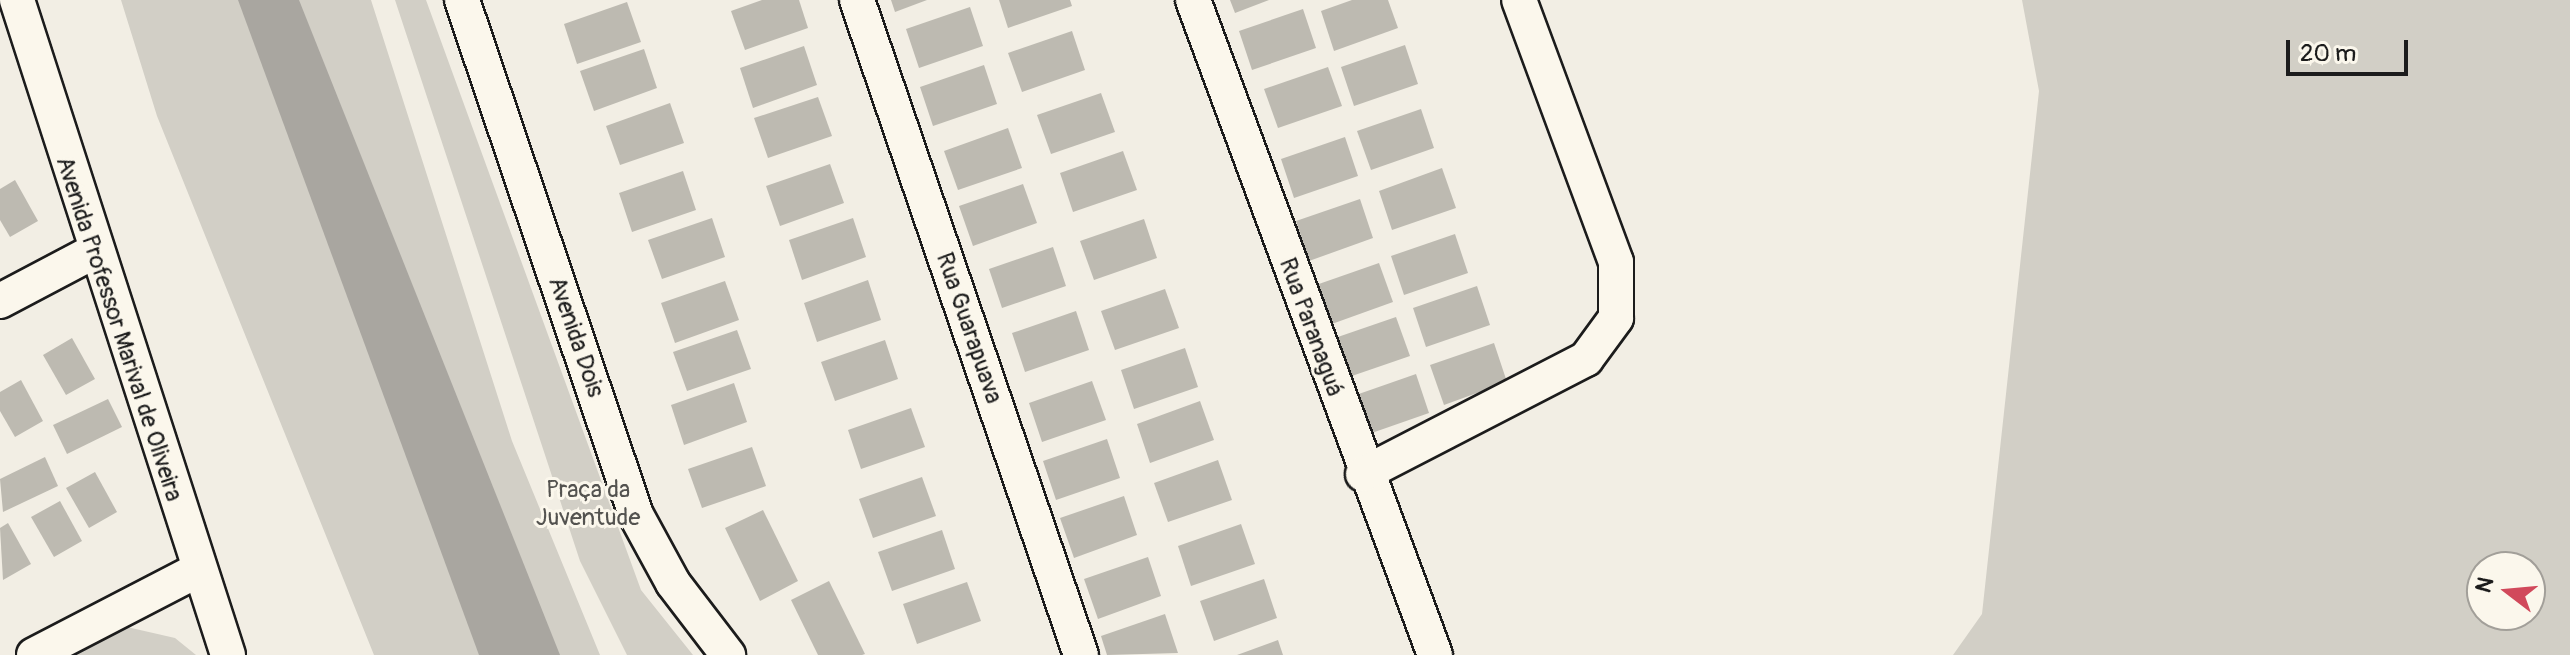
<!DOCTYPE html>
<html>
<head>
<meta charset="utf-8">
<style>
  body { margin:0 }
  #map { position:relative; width:2570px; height:655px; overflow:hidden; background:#f2eee4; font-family:Pangolin,sans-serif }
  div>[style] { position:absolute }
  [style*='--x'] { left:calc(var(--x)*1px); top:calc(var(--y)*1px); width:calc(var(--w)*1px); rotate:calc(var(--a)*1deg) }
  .green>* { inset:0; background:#d2cfc6 }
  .water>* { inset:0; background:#a9a6a0 }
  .building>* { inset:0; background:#bdbab1 }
  .roads { filter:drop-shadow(2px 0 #1c1c1c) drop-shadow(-2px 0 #1c1c1c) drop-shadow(0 2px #1c1c1c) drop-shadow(0 -2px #1c1c1c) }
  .street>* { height:34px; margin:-17px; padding:0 17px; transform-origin:17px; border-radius:17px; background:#fbf7ec }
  span { translate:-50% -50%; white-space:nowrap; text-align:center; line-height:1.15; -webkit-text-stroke:6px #fbf7ec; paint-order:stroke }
  .street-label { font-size:24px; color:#1c1c1c }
  .park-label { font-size:24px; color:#53524f }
  .north { position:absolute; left:2466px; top:551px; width:80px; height:80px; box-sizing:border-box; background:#fbf7ec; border:2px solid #a29f99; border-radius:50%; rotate:286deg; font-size:22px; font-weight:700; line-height:32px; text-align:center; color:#1c1c1c }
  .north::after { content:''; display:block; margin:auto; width:28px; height:36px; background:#d1495b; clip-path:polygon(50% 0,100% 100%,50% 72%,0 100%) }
  .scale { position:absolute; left:2286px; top:40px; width:122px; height:36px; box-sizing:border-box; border:4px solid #1c1c1c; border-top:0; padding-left:10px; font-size:24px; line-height:28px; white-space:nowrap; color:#1c1c1c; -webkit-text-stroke:6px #fbf7ec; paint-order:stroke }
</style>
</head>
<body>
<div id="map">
  <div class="green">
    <i style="clip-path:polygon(121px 0,371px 0,512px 441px,600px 655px,374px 655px,157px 116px)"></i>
    <i style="clip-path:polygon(395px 0,426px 0,641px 590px,693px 655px,627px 655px,580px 561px)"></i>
    <i style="clip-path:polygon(evenodd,2022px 0,2570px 0,2570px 655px,1953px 655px,1982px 614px,2039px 91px,2022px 0,2482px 567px,2530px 567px,2530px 615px,2482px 615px,2482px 567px)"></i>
    <i style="clip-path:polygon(127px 627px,175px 638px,196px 655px,57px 655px)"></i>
  </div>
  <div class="water">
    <i style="clip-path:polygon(238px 0,299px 0,560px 655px,479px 655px)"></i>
  </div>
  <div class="building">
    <i style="clip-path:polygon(762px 0,799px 0,808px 28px,745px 50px,731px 11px)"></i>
    <i style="clip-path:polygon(891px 0,927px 0,895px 12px)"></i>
    <i style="clip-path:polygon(999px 0,1070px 0,1072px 6px,1008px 28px)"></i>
    <i style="clip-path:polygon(1230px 0,1269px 0,1235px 13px)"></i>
    <i style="clip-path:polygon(1352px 0,1388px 0,1398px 28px,1334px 51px,1321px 11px)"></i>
    <i style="clip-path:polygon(627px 2px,641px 42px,577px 64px,564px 24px)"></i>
    <i style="clip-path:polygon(970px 7px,983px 46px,919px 68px,906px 29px)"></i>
    <i style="clip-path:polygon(1303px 9px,1316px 48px,1252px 70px,1239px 31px)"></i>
    <i style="clip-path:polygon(1072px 31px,1085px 70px,1022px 92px,1008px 53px)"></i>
    <i style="clip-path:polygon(1405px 45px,1418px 84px,1354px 106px,1341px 67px)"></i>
    <i style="clip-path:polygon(804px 46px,817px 85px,753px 108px,740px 68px)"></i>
    <i style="clip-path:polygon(644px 49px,657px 88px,594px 111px,580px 71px)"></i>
    <i style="clip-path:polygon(984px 65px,997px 104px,933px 126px,920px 87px)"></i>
    <i style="clip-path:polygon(1328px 67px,1342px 106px,1278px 128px,1264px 89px)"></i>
    <i style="clip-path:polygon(1101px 93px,1115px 132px,1051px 154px,1037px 115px)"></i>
    <i style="clip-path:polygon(818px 97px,832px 136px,768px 158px,754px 118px)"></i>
    <i style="clip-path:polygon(670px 103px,684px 143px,620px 165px,606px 126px)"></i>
    <i style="clip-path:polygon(1421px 109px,1434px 148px,1371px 170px,1357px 131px)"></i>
    <i style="clip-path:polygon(1008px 128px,1022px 168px,958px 190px,944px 151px)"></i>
    <i style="clip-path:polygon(1345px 137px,1358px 176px,1294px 198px,1281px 159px)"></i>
    <i style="clip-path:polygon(1123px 151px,1137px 190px,1073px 212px,1060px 173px)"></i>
    <i style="clip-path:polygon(830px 164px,844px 203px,780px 226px,766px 186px)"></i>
    <i style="clip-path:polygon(1442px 168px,1456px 208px,1392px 230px,1379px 191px)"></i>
    <i style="clip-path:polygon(683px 171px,696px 210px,632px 232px,619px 193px)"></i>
    <i style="clip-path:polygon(15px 180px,38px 221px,10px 237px,0 220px,0 189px)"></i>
    <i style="clip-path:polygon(1023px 184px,1037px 223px,973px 246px,959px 206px)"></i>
    <i style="clip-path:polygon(1360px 199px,1373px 238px,1309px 261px,1296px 221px)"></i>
    <i style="clip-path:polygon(712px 218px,725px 257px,662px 279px,648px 240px)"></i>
    <i style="clip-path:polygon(853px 218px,866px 257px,802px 280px,789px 240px)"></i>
    <i style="clip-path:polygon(1144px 219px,1157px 258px,1094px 280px,1080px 241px)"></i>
    <i style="clip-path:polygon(1455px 234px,1468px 273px,1404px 295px,1391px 256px)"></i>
    <i style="clip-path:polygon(1053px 247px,1066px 286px,1002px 308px,989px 269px)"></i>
    <i style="clip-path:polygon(1379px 263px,1393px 302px,1329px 325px,1316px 285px)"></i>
    <i style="clip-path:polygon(868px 280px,881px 320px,817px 342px,804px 303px)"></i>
    <i style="clip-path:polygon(725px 281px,739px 320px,675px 343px,661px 303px)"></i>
    <i style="clip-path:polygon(1477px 286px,1490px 325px,1426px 347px,1413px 308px)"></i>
    <i style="clip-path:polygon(1165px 289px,1179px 328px,1115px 350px,1101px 311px)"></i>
    <i style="clip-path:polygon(1076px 311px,1089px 350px,1025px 372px,1012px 333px)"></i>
    <i style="clip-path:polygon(1396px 317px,1410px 356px,1346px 378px,1332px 339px)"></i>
    <i style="clip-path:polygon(737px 330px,751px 369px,687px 391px,673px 352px)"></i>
    <i style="clip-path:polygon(72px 338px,95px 379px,66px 395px,43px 355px)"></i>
    <i style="clip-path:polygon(885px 340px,898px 379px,835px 401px,821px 362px)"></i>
    <i style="clip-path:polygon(1494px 343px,1507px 382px,1444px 405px,1430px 365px)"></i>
    <i style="clip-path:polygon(1185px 348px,1198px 387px,1134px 409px,1121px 370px)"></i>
    <i style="clip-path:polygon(1416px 374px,1429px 413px,1366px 435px,1353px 396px)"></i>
    <i style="clip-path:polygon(21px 380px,43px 421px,15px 437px,0 411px,0 392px)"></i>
    <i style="clip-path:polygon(1092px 381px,1106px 420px,1042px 442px,1029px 403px)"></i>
    <i style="clip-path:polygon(734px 383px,747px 422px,684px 445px,671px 405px)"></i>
    <i style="clip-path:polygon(108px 399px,122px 427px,67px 454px,53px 425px)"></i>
    <i style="clip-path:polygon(1200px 401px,1214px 440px,1150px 463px,1137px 424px)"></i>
    <i style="clip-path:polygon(911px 408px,925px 447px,861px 469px,848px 430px)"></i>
    <i style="clip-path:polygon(1107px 439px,1120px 478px,1056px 500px,1043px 461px)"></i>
    <i style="clip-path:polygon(752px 447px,766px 486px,702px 508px,688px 469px)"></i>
    <i style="clip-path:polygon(45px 457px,58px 486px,3px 512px,0 479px)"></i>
    <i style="clip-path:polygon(1218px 460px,1232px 500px,1168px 522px,1154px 483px)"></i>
    <i style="clip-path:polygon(95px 472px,117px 512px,89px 528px,66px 488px)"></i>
    <i style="clip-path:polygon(922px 477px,936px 516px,873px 538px,859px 499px)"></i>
    <i style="clip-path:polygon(1124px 496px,1137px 535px,1074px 558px,1060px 518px)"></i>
    <i style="clip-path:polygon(60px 501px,82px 541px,54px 557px,31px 517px)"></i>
    <i style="clip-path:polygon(763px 510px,798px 581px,760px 601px,725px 528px)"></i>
    <i style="clip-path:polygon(8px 523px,31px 564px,3px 580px,0 528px)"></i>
    <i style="clip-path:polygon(1241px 524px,1255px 564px,1191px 586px,1178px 546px)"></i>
    <i style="clip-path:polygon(942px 530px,955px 569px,892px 591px,878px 552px)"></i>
    <i style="clip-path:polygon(1148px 557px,1161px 596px,1098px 619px,1084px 579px)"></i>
    <i style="clip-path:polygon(1264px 579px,1277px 618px,1214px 641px,1200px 601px)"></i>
    <i style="clip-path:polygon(829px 581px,865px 654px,862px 655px,818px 655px,791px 600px)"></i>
    <i style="clip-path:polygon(967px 582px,981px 621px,917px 644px,903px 604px)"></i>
    <i style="clip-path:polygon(1165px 614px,1178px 653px,1107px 655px,1101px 636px)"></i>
    <i style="clip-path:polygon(1278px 640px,1283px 655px,1237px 655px)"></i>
  </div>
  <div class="roads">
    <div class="street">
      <i style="--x:17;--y:0;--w:688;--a:72.14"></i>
      <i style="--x:462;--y:0;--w:544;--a:71.33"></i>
      <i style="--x:636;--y:515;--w:77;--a:61.4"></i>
      <i style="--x:673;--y:583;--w:91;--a:52.6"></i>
      <i style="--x:857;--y:0;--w:692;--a:71.12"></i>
      <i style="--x:1193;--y:0;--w:698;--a:69.72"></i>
      <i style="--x:0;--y:301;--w:105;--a:-27.8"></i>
      <i style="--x:1363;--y:474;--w:251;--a:-27.3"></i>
      <i style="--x:1586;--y:359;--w:51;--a:-53.8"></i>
      <i style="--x:1616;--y:318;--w:56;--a:-90"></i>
      <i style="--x:1616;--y:262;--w:279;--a:-110.3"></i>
      <i style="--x:34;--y:655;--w:182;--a:-27.4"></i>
    </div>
  </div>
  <div class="street-label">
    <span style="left:1311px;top:327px;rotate:70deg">Rua Paranaguá</span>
    <span style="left:969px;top:328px;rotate:71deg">Rua Guarapuava</span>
    <span style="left:119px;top:329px;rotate:72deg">Avenida Professor Marival de Oliveira</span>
    <span style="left:576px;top:337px;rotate:71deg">Avenida Dois</span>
  </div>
  <div class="park-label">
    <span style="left:588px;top:504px">Praça da<br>Juventude</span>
  </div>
  <div class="north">N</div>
  <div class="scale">20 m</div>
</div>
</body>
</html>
